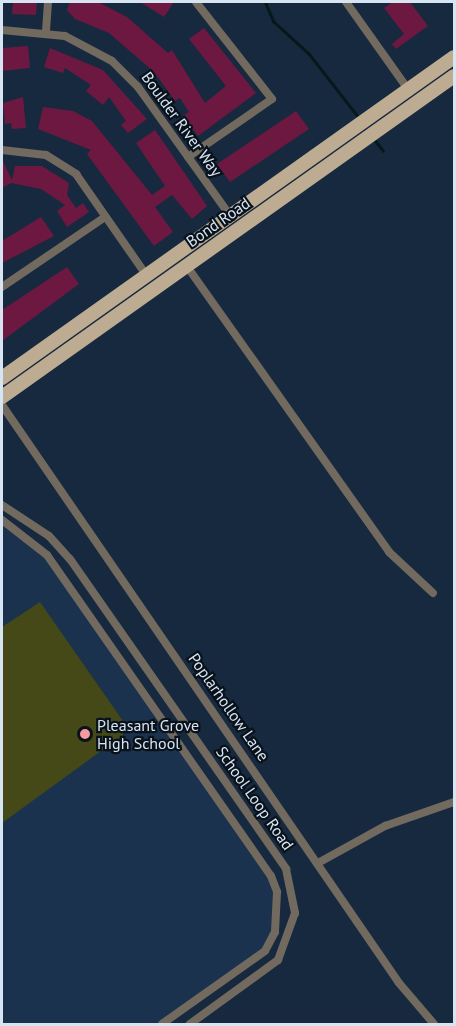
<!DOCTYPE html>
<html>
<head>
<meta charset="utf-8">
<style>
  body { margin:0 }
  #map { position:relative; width:456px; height:1026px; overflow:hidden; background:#16293f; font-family:"PT Sans",sans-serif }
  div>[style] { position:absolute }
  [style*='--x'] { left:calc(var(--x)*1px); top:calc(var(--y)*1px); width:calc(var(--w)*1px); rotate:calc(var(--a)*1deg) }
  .built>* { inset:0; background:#1a324d }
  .green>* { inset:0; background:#444917 }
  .stream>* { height:3px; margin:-1.5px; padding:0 1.5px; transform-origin:1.5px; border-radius:1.5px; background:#06191a }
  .building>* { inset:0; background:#6d1840 }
  .street>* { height:8px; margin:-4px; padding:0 4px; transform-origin:4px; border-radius:4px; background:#726a5e }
  .primary>* { height:14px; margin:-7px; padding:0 7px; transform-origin:7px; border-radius:7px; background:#bdac92 }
  .dots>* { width:16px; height:16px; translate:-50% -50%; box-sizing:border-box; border:3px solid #09121b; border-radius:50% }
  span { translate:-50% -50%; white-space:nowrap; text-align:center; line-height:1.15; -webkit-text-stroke:4.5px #09121b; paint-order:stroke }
  .street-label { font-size:16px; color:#d7e4f2 }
  .poi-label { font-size:16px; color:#d7e4f2 }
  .left { translate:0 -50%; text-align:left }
  .frame { position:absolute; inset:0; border:3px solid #d7e4f2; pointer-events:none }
</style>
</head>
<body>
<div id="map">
  <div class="built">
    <i style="clip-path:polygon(2px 525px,35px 547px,62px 579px,275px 889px,278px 918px,264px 949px,156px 1024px,2px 1024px)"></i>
  </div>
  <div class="green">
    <i style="clip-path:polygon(40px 602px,123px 721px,123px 735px,2px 823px,2px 627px)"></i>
  </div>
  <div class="stream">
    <i style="--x:265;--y:2;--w:21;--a:67"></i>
    <i style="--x:273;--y:21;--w:49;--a:42.5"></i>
    <i style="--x:309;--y:54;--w:81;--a:52"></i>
    <i style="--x:373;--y:138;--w:16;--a:52"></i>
  </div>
  <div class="building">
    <i style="clip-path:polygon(13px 2px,37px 2px,36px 15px,12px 14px)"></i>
    <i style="clip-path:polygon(70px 2px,98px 2px,127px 17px,168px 53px,172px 50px,205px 103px,226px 86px,189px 39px,204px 28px,256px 93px,198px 136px,183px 116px,189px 112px,180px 98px,175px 101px,154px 72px,109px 33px,75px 19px,67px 10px)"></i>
    <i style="clip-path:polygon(140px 2px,174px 2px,164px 17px)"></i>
    <i style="clip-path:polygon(393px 2px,410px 2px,428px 26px,396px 49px,392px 44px,404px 34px,384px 8px)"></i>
    <i style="clip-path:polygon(28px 46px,30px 68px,2px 71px,2px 48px)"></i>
    <i style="clip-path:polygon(50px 48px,103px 70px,147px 119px,128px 133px,121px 125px,126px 121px,109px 97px,103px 105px,86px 91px,91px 85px,65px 68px,63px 73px,44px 67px)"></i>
    <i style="clip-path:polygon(23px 97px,26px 128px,12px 129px,11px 123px,5px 124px,3px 103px)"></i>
    <i style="clip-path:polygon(43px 107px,73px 111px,92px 121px,152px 195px,165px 186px,136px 143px,155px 130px,207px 206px,192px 219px,172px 195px,155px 207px,173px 232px,154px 246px,87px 154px,91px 150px,38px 129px)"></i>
    <i style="clip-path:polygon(296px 111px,309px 129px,230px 182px,217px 164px)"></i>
    <i style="clip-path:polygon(2px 159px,12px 180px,15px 166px,42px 166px,69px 183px,67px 195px,76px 208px,83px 203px,89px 212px,67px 227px,57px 211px,65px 205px,41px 189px,11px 183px,2px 188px)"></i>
    <i style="clip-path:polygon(41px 217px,54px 236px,2px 263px,2px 241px)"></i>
    <i style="clip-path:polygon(67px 267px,79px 284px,2px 341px,2px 310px)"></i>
  </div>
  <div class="street">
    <i style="--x:346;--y:2;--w:110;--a:54.6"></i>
    <i style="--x:2;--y:30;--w:63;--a:5.4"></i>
    <i style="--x:65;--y:36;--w:53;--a:28"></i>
    <i style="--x:112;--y:61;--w:37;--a:45"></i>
    <i style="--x:138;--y:87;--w:160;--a:54.4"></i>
    <i style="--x:46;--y:31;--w:29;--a:-86"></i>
    <i style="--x:2;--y:150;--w:44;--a:6.5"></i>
    <i style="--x:46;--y:155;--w:36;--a:32"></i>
    <i style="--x:76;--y:174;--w:124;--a:55.2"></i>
    <i style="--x:188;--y:157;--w:102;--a:-34.6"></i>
    <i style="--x:272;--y:99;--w:123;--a:-128.1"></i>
    <i style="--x:186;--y:265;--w:352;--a:54.7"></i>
    <i style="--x:389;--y:552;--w:60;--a:43"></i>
    <i style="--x:2;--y:287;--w:125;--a:-34.2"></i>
    <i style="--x:2;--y:405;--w:701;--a:55.52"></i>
    <i style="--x:399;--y:983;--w:54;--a:49.5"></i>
    <i style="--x:2;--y:505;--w:56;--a:33.4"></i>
    <i style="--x:49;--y:536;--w:31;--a:48"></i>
    <i style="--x:70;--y:559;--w:378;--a:55.1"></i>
    <i style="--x:286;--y:869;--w:45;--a:78.4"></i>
    <i style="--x:295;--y:913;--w:50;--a:109.9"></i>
    <i style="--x:278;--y:960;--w:109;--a:144"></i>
    <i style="--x:2;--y:520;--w:57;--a:37.9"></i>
    <i style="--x:47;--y:555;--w:391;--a:55.1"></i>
    <i style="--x:271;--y:876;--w:17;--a:69"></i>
    <i style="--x:277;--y:892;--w:40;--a:92.9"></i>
    <i style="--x:275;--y:932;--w:21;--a:118"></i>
    <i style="--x:265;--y:951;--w:126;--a:144.7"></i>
    <i style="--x:318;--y:863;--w:77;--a:-28.9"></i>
    <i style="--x:385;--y:826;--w:73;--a:-19.2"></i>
  </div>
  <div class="primary">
    <i style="--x:2;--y:378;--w:554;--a:-35.38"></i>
    <i style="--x:2;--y:397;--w:554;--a:-35.38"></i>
  </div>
  <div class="dots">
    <i style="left:85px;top:734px;background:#f59b9f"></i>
  </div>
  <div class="street-label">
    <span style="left:182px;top:124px;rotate:54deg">Boulder River Way</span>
    <span style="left:218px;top:222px;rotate:-35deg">Bond Road</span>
    <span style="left:229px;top:707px;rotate:55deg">Poplarhollow Lane</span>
    <span style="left:255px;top:798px;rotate:55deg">School Loop Road</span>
  </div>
  <div class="poi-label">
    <span class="left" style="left:97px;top:734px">Pleasant Grove<br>High School</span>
  </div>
  <div class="frame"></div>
</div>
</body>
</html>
